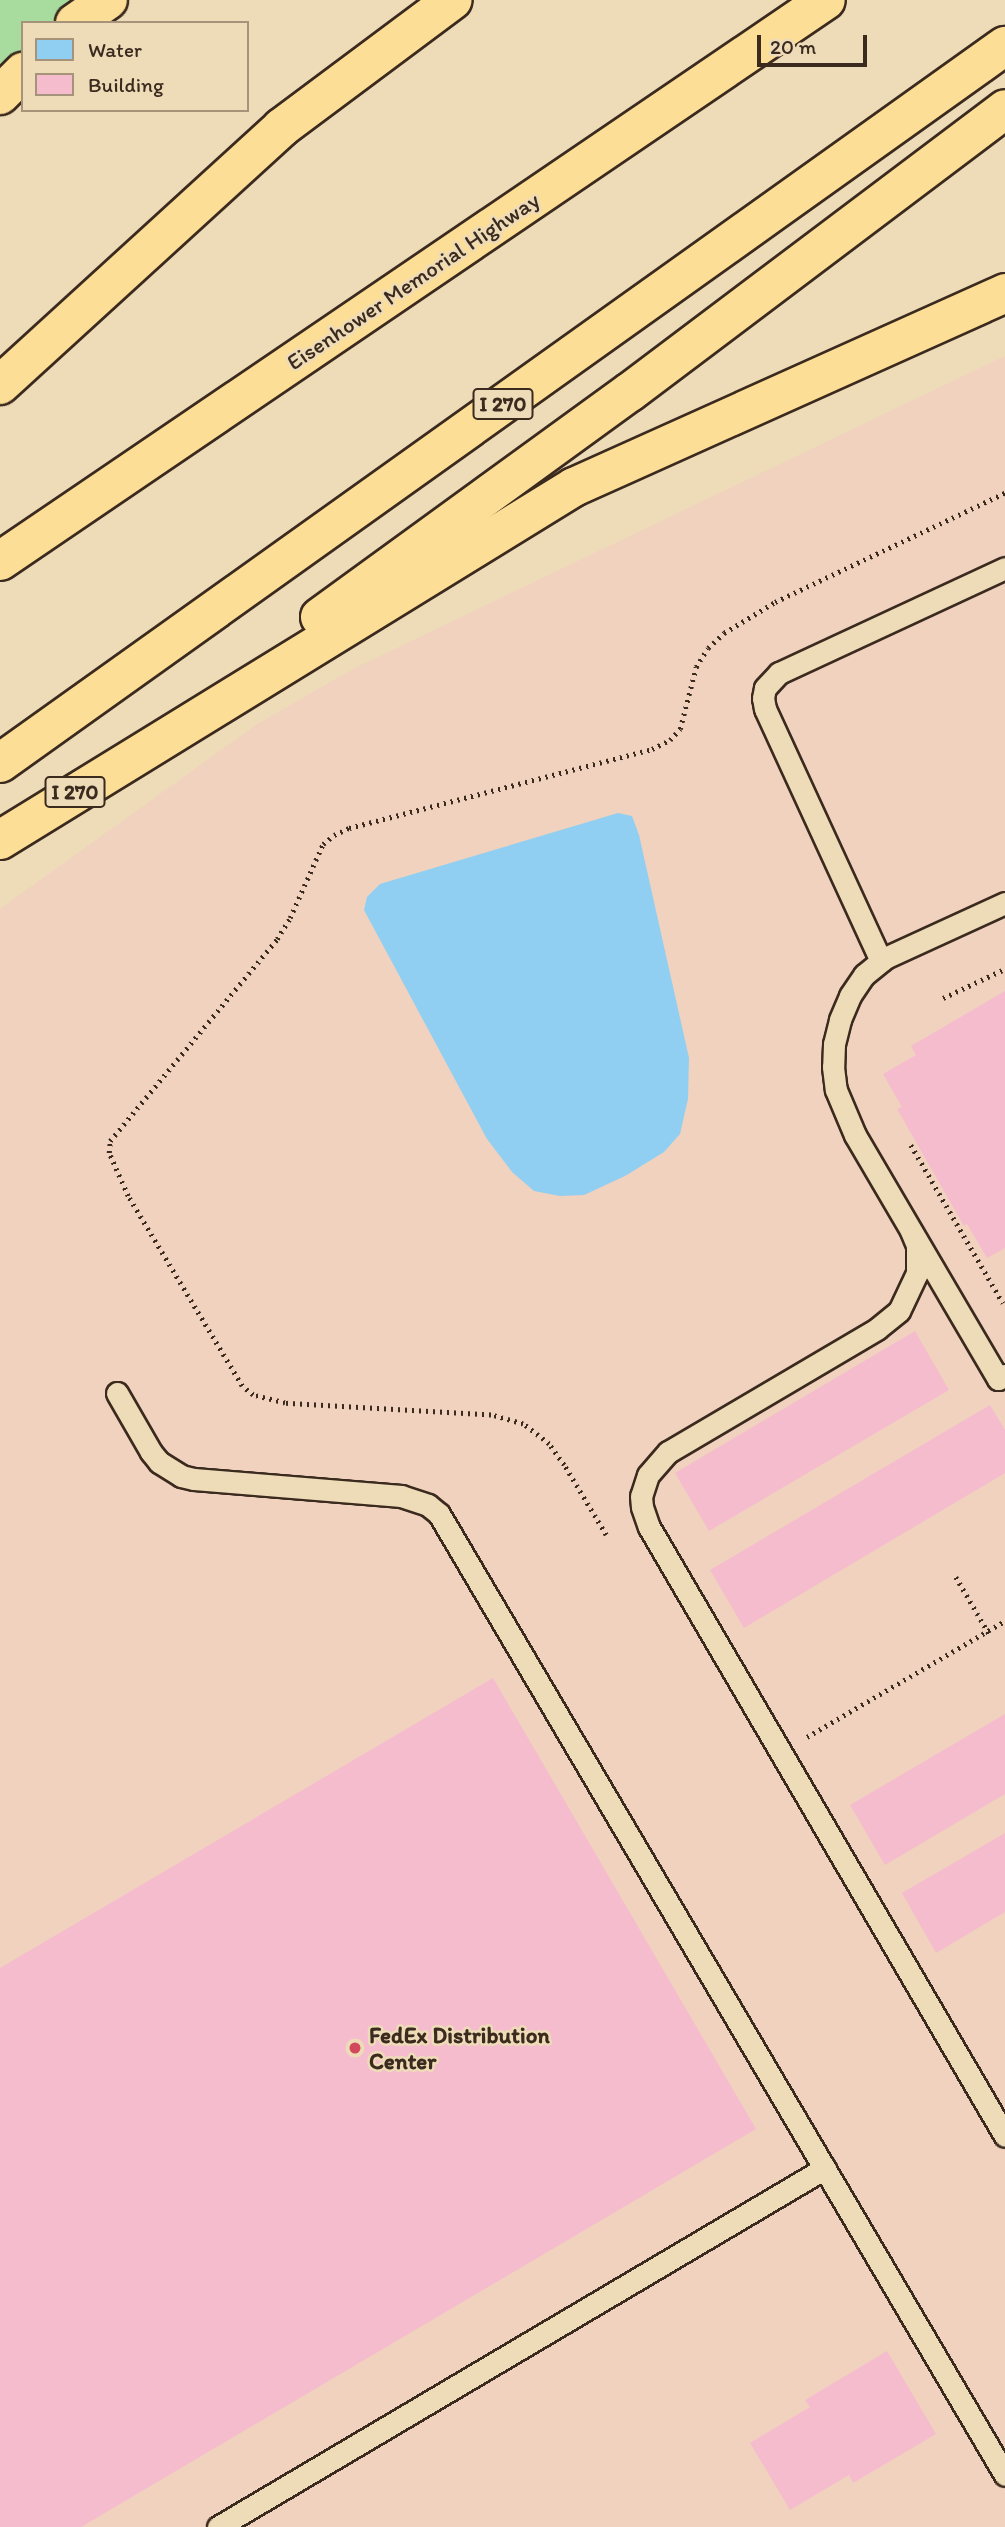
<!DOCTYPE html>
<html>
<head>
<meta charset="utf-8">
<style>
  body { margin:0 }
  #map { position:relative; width:1005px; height:2527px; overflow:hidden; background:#eedbb8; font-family:Itim,sans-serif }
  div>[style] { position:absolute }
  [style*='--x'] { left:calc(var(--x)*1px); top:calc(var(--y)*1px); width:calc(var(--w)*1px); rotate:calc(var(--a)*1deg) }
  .built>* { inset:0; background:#f0d2be }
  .green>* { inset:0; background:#a7dc9e }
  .water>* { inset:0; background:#90cff1 }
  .building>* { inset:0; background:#f5bccd }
  .path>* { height:4.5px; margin-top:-2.25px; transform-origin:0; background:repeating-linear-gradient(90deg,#3b2a1e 0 2px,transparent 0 7px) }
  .roads { filter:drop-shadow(2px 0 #3b2a1e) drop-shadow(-2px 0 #3b2a1e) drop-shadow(0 2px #3b2a1e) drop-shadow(0 -2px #3b2a1e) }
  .service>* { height:21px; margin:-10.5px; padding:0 10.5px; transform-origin:10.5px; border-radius:10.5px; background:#eedbb8 }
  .motorway>* { height:38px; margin:-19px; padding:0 19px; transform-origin:19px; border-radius:19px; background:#fdde96 }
  .dots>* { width:19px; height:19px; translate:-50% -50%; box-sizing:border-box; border:4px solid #eedbb8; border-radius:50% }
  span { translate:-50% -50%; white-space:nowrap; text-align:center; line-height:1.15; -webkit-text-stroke:5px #eedbb8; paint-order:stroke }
  .shield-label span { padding:2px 5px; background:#eedbb8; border:2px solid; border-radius:5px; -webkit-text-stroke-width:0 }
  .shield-label { font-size:21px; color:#3b2a1e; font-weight:700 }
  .street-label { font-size:23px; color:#3b2a1e }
  .poi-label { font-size:23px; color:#3b2a1e; font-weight:700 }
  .left { translate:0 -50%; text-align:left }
  .legend { position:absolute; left:21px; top:21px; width:228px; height:91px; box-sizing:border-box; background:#eedbb8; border:2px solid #a6947a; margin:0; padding:9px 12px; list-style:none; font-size:21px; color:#3b2a1e }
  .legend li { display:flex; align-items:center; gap:14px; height:35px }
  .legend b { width:35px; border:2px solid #a6947a }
  .scale { position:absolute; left:757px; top:35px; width:110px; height:32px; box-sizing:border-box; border:4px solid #3b2a1e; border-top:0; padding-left:9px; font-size:21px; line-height:24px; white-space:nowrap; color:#3b2a1e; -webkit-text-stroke:5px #eedbb8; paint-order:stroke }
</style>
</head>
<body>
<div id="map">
  <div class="built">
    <i style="clip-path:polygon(1005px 356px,1005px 2527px,0 2527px,0 909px,256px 725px,353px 669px)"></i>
  </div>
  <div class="green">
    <i style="clip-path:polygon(0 0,84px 0,54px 23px,23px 23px,23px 49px,0 68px)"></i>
  </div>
  <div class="water">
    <i style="clip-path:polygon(618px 813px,632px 816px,639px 835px,689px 1058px,688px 1099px,680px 1134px,664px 1152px,625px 1176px,584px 1195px,560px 1196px,534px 1191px,512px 1172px,487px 1139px,364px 910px,367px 897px,380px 884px)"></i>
  </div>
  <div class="building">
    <i style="clip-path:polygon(1005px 991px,1005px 1248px,987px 1258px,967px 1224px,964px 1226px,897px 1109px,902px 1107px,883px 1074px,916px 1055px,911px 1046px)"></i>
    <i style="clip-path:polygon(915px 1331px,949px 1390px,709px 1531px,675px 1473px)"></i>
    <i style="clip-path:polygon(990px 1405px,1005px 1430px,1005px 1473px,744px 1628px,710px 1570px)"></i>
    <i style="clip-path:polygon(493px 1678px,756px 2129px,81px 2527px,0 2527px,0 1968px)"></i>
    <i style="clip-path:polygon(1005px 1714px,1005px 1794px,885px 1865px,850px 1805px)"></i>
    <i style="clip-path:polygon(1005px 1833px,1005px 1912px,936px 1953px,902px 1893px)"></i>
    <i style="clip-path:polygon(887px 2351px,936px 2434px,853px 2483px,849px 2475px,790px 2510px,750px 2443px,810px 2407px,805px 2400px)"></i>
  </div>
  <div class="path">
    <i style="--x:943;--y:998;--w:68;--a:-25.1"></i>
    <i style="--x:911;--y:1145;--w:183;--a:59.8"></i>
    <i style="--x:606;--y:1535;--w:82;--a:-121"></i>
    <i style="--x:564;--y:1465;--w:26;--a:-126"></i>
    <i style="--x:549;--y:1444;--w:33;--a:-142"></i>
    <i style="--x:523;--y:1424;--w:33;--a:-164"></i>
    <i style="--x:491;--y:1415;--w:206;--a:-176.7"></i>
    <i style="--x:285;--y:1403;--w:33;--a:-166"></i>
    <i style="--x:253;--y:1395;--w:14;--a:-141"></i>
    <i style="--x:242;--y:1386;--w:222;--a:-121"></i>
    <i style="--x:128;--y:1196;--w:47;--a:-113.8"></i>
    <i style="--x:109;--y:1153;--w:12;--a:-85"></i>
    <i style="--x:110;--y:1141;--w:262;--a:-50.4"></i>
    <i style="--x:277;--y:939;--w:25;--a:-58"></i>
    <i style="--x:290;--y:918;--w:81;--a:-66"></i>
    <i style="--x:323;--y:844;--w:14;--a:-39"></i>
    <i style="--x:334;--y:835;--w:17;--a:-25"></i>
    <i style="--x:349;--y:828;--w:313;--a:-14.6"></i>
    <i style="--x:652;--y:749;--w:20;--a:-27"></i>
    <i style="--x:670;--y:740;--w:15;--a:-48"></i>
    <i style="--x:680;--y:729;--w:64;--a:-75.5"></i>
    <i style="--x:696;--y:667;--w:22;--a:-58"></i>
    <i style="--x:708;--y:648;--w:22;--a:-43"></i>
    <i style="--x:724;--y:633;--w:60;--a:-31.3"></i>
    <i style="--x:775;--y:602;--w:255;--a:-25.4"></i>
    <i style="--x:956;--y:1577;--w:69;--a:59.7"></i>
    <i style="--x:807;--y:1737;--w:229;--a:-30.4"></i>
  </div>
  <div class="roads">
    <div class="service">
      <i style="--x:1005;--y:903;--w:132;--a:155.4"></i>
      <i style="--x:885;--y:958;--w:27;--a:141"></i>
      <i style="--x:864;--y:975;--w:25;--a:124"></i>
      <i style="--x:850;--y:996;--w:26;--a:113"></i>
      <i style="--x:840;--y:1020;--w:25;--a:104"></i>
      <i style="--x:834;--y:1044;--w:23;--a:92"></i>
      <i style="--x:833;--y:1067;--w:23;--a:83"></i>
      <i style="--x:836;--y:1090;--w:49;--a:67.1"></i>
      <i style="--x:855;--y:1135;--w:283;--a:59.6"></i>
      <i style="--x:998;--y:1379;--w:8;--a:-30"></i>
      <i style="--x:881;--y:961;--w:277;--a:-114.7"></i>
      <i style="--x:765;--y:709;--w:11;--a:-100"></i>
      <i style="--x:763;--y:698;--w:10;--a:-79"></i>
      <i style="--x:765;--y:688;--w:21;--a:-47"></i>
      <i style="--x:779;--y:673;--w:249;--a:-24.9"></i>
      <i style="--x:911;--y:1231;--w:15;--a:67"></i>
      <i style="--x:917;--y:1245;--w:28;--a:90"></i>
      <i style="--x:917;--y:1273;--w:42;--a:115.3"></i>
      <i style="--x:899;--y:1311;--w:28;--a:141"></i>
      <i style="--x:877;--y:1329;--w:243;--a:149.5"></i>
      <i style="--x:668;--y:1452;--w:30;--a:131"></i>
      <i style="--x:648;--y:1475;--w:22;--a:108"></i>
      <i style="--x:641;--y:1496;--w:11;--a:85"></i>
      <i style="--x:642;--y:1507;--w:21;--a:71"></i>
      <i style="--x:649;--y:1527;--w:705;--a:59.69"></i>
      <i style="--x:117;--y:1393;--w:68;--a:60"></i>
      <i style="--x:151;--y:1452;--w:13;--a:51"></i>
      <i style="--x:159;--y:1462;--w:26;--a:32"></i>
      <i style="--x:181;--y:1476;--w:13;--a:13"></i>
      <i style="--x:194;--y:1479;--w:208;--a:4.7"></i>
      <i style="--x:401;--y:1496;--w:28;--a:18"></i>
      <i style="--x:428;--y:1505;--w:14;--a:39"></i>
      <i style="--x:439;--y:1514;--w:1115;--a:59.5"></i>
      <i style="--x:218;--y:2527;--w:705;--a:-30.6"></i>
    </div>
    <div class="motorway">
      <i style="--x:75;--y:23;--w:40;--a:-34.9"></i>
      <i style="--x:0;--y:95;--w:33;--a:-45"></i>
      <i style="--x:0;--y:385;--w:381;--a:-42.4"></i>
      <i style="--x:281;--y:128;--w:214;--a:-36.7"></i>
      <i style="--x:0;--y:561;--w:998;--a:-34.18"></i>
      <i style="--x:320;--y:617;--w:383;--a:-36"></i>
      <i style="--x:630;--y:392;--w:470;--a:-37"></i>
      <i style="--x:0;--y:763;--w:1235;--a:-35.51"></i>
      <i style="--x:0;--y:840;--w:674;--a:-31.59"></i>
      <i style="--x:574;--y:487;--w:473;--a:-24.2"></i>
    </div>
  </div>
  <div class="dots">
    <i style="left:355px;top:2048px;background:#d1495b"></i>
  </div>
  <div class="shield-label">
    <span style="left:503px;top:404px">I 270</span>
    <span style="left:75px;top:792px">I 270</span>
  </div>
  <div class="street-label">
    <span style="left:413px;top:281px;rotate:-34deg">Eisenhower Memorial Highway</span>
  </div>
  <div class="poi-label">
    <span class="left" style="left:369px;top:2048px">FedEx Distribution<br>Center</span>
  </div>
  <ul class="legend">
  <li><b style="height:19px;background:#90cff1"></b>Water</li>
  <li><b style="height:19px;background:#f5bccd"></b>Building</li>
  </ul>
  <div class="scale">20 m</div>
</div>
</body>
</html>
